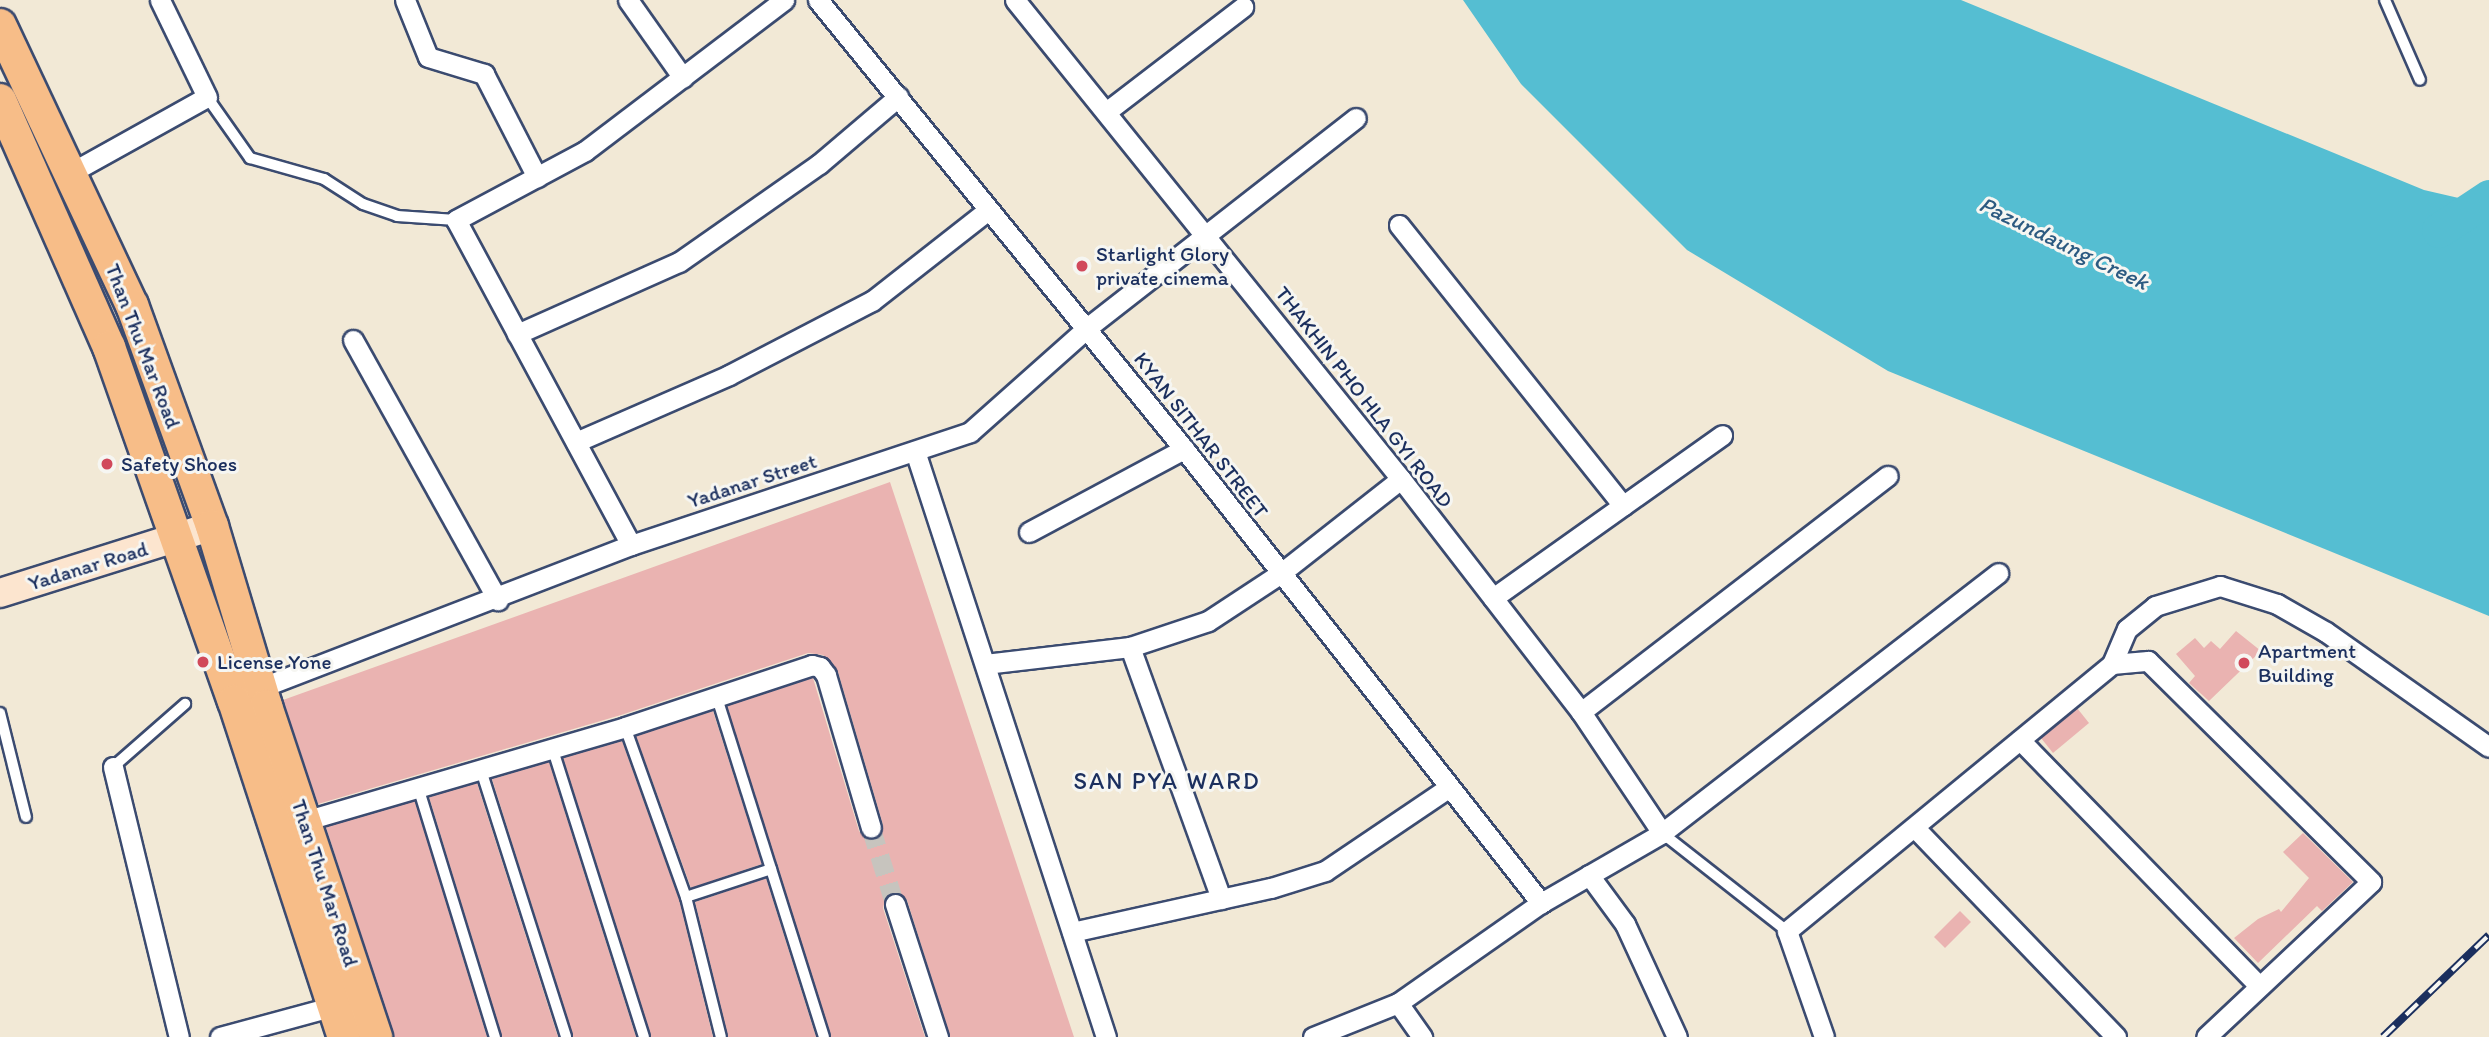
<!DOCTYPE html>
<html>
<head>
<meta charset="utf-8">
<style>
  body { margin:0 }
  #map { position:relative; width:2489px; height:1037px; overflow:hidden; background:#f2e9d6; font-family:Itim,sans-serif }
  div>[style] { position:absolute }
  [style*='--x'] { left:calc(var(--x)*1px); top:calc(var(--y)*1px); width:calc(var(--w)*1px); rotate:calc(var(--a)*1deg) }
  .water>* { inset:0; background:#55bed2 }
  .river>* { height:35px; margin:-17.5px; padding:0 17.5px; transform-origin:17.5px; border-radius:17.5px; background:#55bed2 }
  .building>* { inset:0; background:#eab3b1 }
  .minor-tunnel>* { height:19px; margin-top:-9.5px; transform-origin:0; background:repeating-linear-gradient(90deg,#c7c4be 0 19px,transparent 0 29px) }
  .roads { filter:drop-shadow(2px 0 #3b4b70) drop-shadow(-2px 0 #3b4b70) drop-shadow(0 2px #3b4b70) drop-shadow(0 -2px #3b4b70) }
  .service>* { height:10px; margin:-5px; padding:0 5px; transform-origin:5px; border-radius:5px; background:#fff }
  .minor>* { height:19px; margin:-9.5px; padding:0 9.5px; transform-origin:9.5px; border-radius:9.5px; background:#fff }
  .secondary>* { height:28px; margin:-14px; padding:0 14px; transform-origin:14px; border-radius:14px; background:#fce5cf }
  .primary>* { height:32px; margin:-16px; padding:0 16px; transform-origin:16px; border-radius:16px; background:#f7bd88 }
  .rail>* { height:8px; margin-top:-4px; transform-origin:0; background:repeating-linear-gradient(90deg,#f6f6f2 0 16px,#1b2f5e 0 32px); box-sizing:border-box; border-block:2px solid #1b2f5e }
  .dots>* { width:19px; height:19px; translate:-50% -50%; box-sizing:border-box; border:4px solid #f6f6f2; border-radius:50% }
  span { translate:-50% -50%; white-space:nowrap; text-align:center; line-height:1.15; -webkit-text-stroke:6px #f6f6f2; paint-order:stroke }
  .poi-label { font-size:21px; color:#1b2f5e }
  .left { translate:0 -50%; text-align:left }
  .street-label { font-size:21px; color:#1b2f5e }
  .water-label { font-size:23px; color:#2c5a81; font-style:italic }
  .quarter-label { font-size:24px; color:#1b2f5e; letter-spacing:2px }
</style>
</head>
<body>
<div id="map">
  <div class="water">
    <i style="clip-path:polygon(1463px 0,1961px 0,2424px 190px,2489px 205px,2489px 616px,1888px 371px,1687px 250px,1521px 84px)"></i>
  </div>
  <div class="river">
    <i style="--x:2439;--y:230;--w:60;--a:-33.4"></i>
  </div>
  <div class="building">
    <i style="clip-path:polygon(890px 482px,1074px 1037px,950px 1037px,907px 900px,897px 892px,886px 896px,883px 908px,925px 1037px,831px 1037px,727px 706px,813px 678px,859px 831px,867px 840px,875px 839px,883px 825px,838px 672px,823px 655px,808px 653px,621px 715px,318px 804px,283px 700px)"></i>
    <i style="clip-path:polygon(2236px 631px,2261px 651px,2209px 701px,2189px 683px,2195px 676px,2176px 654px,2195px 638px,2204px 648px,2211px 641px,2220px 649px)"></i>
    <i style="clip-path:polygon(2077px 708px,2089px 723px,2053px 753px,2041px 738px)"></i>
    <i style="clip-path:polygon(713px 711px,762px 864px,691px 888px,636px 736px)"></i>
    <i style="clip-path:polygon(622px 741px,679px 899px,713px 1037px,651px 1037px,563px 758px)"></i>
    <i style="clip-path:polygon(549px 762px,636px 1037px,573px 1037px,492px 779px)"></i>
    <i style="clip-path:polygon(477px 783px,558px 1037px,502px 1037px,429px 797px)"></i>
    <i style="clip-path:polygon(415px 801px,487px 1037px,394px 1037px,326px 827px)"></i>
    <i style="clip-path:polygon(2303px 833px,2353px 882px,2322px 911px,2317px 906px,2258px 963px,2234px 938px,2258px 919px,2279px 909px,2281px 912px,2309px 878px,2283px 852px)"></i>
    <i style="clip-path:polygon(766px 878px,816px 1037px,728px 1037px,695px 902px)"></i>
    <i style="clip-path:polygon(1960px 911px,1971px 922px,1945px 948px,1934px 937px)"></i>
  </div>
  <div class="minor-tunnel">
    <i style="--x:871;--y:828;--w:80;--a:72.5"></i>
  </div>
  <div class="roads">
    <div class="service">
      <i style="--x:2385;--y:0;--w:87;--a:66.4"></i>
      <i style="--x:207;--y:97;--w:75;--a:54.8"></i>
      <i style="--x:250;--y:158;--w:77;--a:15.8"></i>
      <i style="--x:324;--y:179;--w:46;--a:32.7"></i>
      <i style="--x:363;--y:204;--w:36;--a:19"></i>
      <i style="--x:397;--y:216;--w:59;--a:3.9"></i>
      <i style="--x:0;--y:713;--w:107;--a:76"></i>
      <i style="--x:625;--y:727;--w:181;--a:70.3"></i>
      <i style="--x:686;--y:897;--w:144;--a:76"></i>
      <i style="--x:552;--y:747;--w:304;--a:72.4"></i>
      <i style="--x:113;--y:767;--w:96;--a:-41.2"></i>
      <i style="--x:480;--y:767;--w:283;--a:72.3"></i>
      <i style="--x:418;--y:787;--w:262;--a:72.9"></i>
      <i style="--x:1662;--y:833;--w:159;--a:38.1"></i>
      <i style="--x:771;--y:869;--w:176;--a:72.5"></i>
      <i style="--x:686;--y:897;--w:89;--a:-18.2"></i>
      <i style="--x:771;--y:869;--w:182;--a:-107.5"></i>
    </div>
    <div class="minor">
      <i style="--x:405;--y:0;--w:61;--a:68"></i>
      <i style="--x:428;--y:57;--w:59;--a:16.9"></i>
      <i style="--x:484;--y:74;--w:116;--a:62.8"></i>
      <i style="--x:628;--y:0;--w:95;--a:54.8"></i>
      <i style="--x:818;--y:0;--w:579;--a:50.81"></i>
      <i style="--x:1184;--y:449;--w:578;--a:51.82"></i>
      <i style="--x:1015;--y:0;--w:615;--a:51.14"></i>
      <i style="--x:1401;--y:479;--w:294;--a:52.3"></i>
      <i style="--x:1581;--y:712;--w:146;--a:56.2"></i>
      <i style="--x:1106;--y:112;--w:173;--a:-37.5"></i>
      <i style="--x:72;--y:172;--w:154;--a:-29.1"></i>
      <i style="--x:207;--y:97;--w:108;--a:-115.9"></i>
      <i style="--x:1399;--y:225;--w:359;--a:51.4"></i>
      <i style="--x:517;--y:334;--w:177;--a:-24"></i>
      <i style="--x:679;--y:262;--w:171;--a:-35"></i>
      <i style="--x:819;--y:164;--w:104;--a:-40.3"></i>
      <i style="--x:353;--y:340;--w:298;--a:60.9"></i>
      <i style="--x:576;--y:442;--w:167;--a:-23.6"></i>
      <i style="--x:729;--y:375;--w:161;--a:-27.4"></i>
      <i style="--x:872;--y:301;--w:147;--a:-38.1"></i>
      <i style="--x:915;--y:451;--w:616;--a:71.95"></i>
      <i style="--x:1029;--y:532;--w:176;--a:-28.2"></i>
      <i style="--x:631;--y:545;--w:369;--a:-118.3"></i>
      <i style="--x:456;--y:220;--w:146;--a:-28.1"></i>
      <i style="--x:585;--y:151;--w:250;--a:-37.2"></i>
      <i style="--x:1493;--y:598;--w:281;--a:-35.4"></i>
      <i style="--x:1130;--y:647;--w:268;--a:70.1"></i>
      <i style="--x:985;--y:664;--w:146;--a:-6.7"></i>
      <i style="--x:1130;--y:647;--w:82;--a:-18.4"></i>
      <i style="--x:1208;--y:621;--w:87;--a:-33.3"></i>
      <i style="--x:1281;--y:573;--w:152;--a:-38.1"></i>
      <i style="--x:2112;--y:664;--w:36;--a:-5"></i>
      <i style="--x:2148;--y:661;--w:314;--a:44.7"></i>
      <i style="--x:2371;--y:882;--w:226;--a:136.8"></i>
      <i style="--x:260;--y:688;--w:398;--a:-21.1"></i>
      <i style="--x:631;--y:545;--w:357;--a:-18.4"></i>
      <i style="--x:970;--y:432;--w:157;--a:-41.6"></i>
      <i style="--x:1087;--y:328;--w:341;--a:-38"></i>
      <i style="--x:1581;--y:712;--w:387;--a:-37.6"></i>
      <i style="--x:2020;--y:740;--w:343;--a:45.8"></i>
      <i style="--x:113;--y:767;--w:278;--a:76.3"></i>
      <i style="--x:304;--y:821;--w:334;--a:-16.3"></i>
      <i style="--x:625;--y:727;--w:197;--a:-18.3"></i>
      <i style="--x:812;--y:665;--w:8;--a:14"></i>
      <i style="--x:820;--y:667;--w:10;--a:53"></i>
      <i style="--x:826;--y:675;--w:159;--a:73.6"></i>
      <i style="--x:1915;--y:828;--w:290;--a:46.1"></i>
      <i style="--x:1589;--y:875;--w:61;--a:53.7"></i>
      <i style="--x:1625;--y:924;--w:124;--a:65.3"></i>
      <i style="--x:895;--y:904;--w:140;--a:72.1"></i>
      <i style="--x:1072;--y:932;--w:204;--a:-12.5"></i>
      <i style="--x:1271;--y:888;--w:57;--a:-17.5"></i>
      <i style="--x:1325;--y:871;--w:148;--a:-34"></i>
      <i style="--x:1398;--y:1003;--w:42;--a:54.8"></i>
      <i style="--x:220;--y:1037;--w:118;--a:-15.2"></i>
      <i style="--x:1313;--y:1037;--w:92;--a:-21.8"></i>
      <i style="--x:1398;--y:1003;--w:174;--a:-35"></i>
      <i style="--x:1541;--y:903;--w:140;--a:-30"></i>
      <i style="--x:1662;--y:833;--w:425;--a:-37.7"></i>
      <i style="--x:1824;--y:1037;--w:112;--a:-109.2"></i>
      <i style="--x:1787;--y:931;--w:421;--a:-39.4"></i>
      <i style="--x:2112;--y:664;--w:38;--a:-67"></i>
      <i style="--x:2127;--y:629;--w:36;--a:-39"></i>
      <i style="--x:2155;--y:606;--w:68;--a:-17.1"></i>
      <i style="--x:2220;--y:586;--w:60;--a:17.5"></i>
      <i style="--x:2277;--y:604;--w:56;--a:29.7"></i>
      <i style="--x:2326;--y:632;--w:199;--a:35.2"></i>
    </div>
    <div class="secondary">
      <i style="--x:0;--y:593;--w:222;--a:-17.5"></i>
    </div>
    <div class="primary">
      <i style="--x:0;--y:25;--w:310;--a:64.8"></i>
      <i style="--x:132;--y:305;--w:235;--a:70.1"></i>
      <i style="--x:212;--y:526;--w:188;--a:73.3"></i>
      <i style="--x:266;--y:706;--w:349;--a:71.6"></i>
      <i style="--x:0;--y:100;--w:270;--a:66.2"></i>
      <i style="--x:109;--y:347;--w:375;--a:70.6"></i>
      <i style="--x:234;--y:701;--w:354;--a:71.9"></i>
    </div>
  </div>
  <div class="rail">
    <i style="--x:2383;--y:1037;--w:147;--a:-43.9"></i>
  </div>
  <div class="dots">
    <i style="left:1082px;top:266px;background:#d1495b"></i>
    <i style="left:107px;top:464px;background:#d1495b"></i>
    <i style="left:203px;top:662px;background:#d1495b"></i>
    <i style="left:2244px;top:663px;background:#d1495b"></i>
  </div>
  <div class="poi-label">
    <span class="left" style="left:1096px;top:266px">Starlight Glory<br>private cinema</span>
    <span class="left" style="left:121px;top:464px">Safety Shoes</span>
    <span class="left" style="left:2258px;top:663px">Apartment<br>Building</span>
    <span class="left" style="left:217px;top:662px">License Yone</span>
  </div>
  <div class="street-label">
    <span style="left:143px;top:346px;rotate:69deg">Than Thu Mar Road</span>
    <span style="left:1364px;top:397px;rotate:52deg">THAKHIN PHO HLA GYI ROAD</span>
    <span style="left:1201px;top:435px;rotate:52deg">KYAN SITHAR STREET</span>
    <span style="left:752px;top:481px;rotate:-18deg">Yadanar Street</span>
    <span style="left:88px;top:566px;rotate:-17deg">Yadanar Road</span>
    <span style="left:325px;top:883px;rotate:72deg">Than Thu Mar Road</span>
  </div>
  <div class="water-label">
    <span style="left:2064px;top:243px;rotate:26deg">Pazundaung Creek</span>
  </div>
  <div class="quarter-label">
    <span style="left:1167px;top:781px">SAN PYA WARD</span>
  </div>
</div>
</body>
</html>
